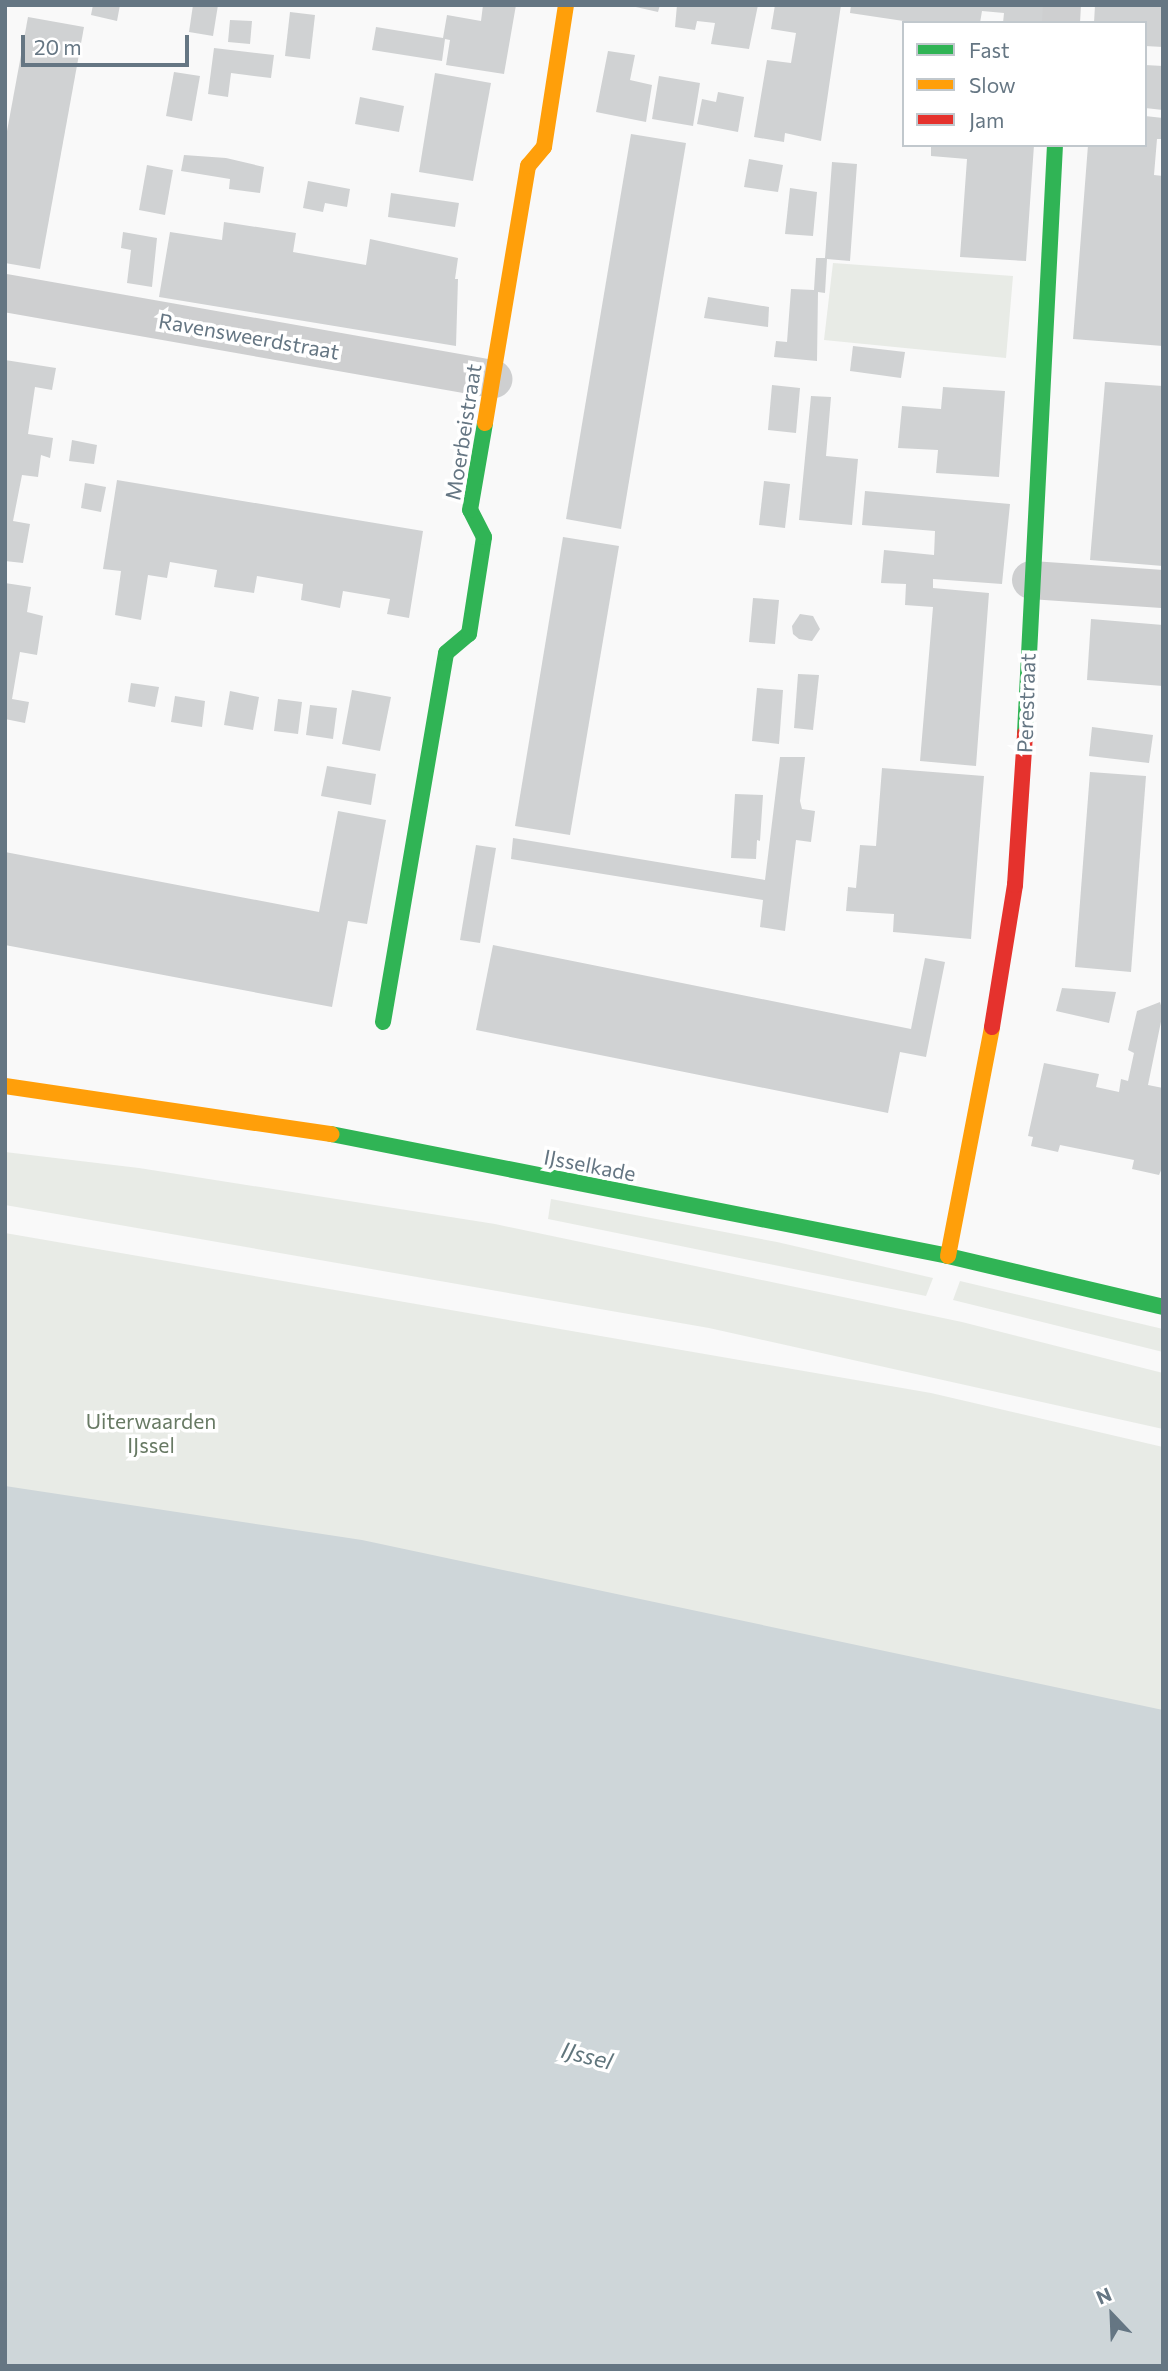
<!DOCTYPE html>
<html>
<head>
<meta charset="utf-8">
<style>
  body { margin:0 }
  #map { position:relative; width:1168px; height:2371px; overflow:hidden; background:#f9f9f9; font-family:Commissioner,sans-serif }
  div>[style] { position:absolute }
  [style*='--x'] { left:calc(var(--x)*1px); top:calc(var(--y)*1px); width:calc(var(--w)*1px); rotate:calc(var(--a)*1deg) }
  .green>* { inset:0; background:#e8ebe6 }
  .water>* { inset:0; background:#ced6d9 }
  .building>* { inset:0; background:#d0d2d3 }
  .street>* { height:38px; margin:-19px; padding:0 19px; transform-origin:19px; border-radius:19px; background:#cecfd0 }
  .fast>* { height:16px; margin:-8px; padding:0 8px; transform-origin:8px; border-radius:8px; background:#30b455 }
  .slow>* { height:16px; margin:-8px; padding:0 8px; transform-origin:8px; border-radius:8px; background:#ff9f0a }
  .jam>* { height:16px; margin:-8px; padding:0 8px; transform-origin:8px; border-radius:8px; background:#e5322d }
  span { translate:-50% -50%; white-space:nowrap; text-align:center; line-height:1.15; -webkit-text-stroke:7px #fff; paint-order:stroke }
  .street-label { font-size:21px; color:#657683 }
  .park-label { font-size:21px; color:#687a64 }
  .water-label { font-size:23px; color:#60757c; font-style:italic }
  .frame { position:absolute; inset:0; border:7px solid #657683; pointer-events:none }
  .legend { position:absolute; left:902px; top:21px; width:245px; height:126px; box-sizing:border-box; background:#fff; border:2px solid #c1c8cd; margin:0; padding:9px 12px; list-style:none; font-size:21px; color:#657683 }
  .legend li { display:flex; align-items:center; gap:14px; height:35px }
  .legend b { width:35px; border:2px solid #c1c8cd }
  .north { position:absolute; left:1077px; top:2280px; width:70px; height:70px; -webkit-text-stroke:5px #fff; paint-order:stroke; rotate:337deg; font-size:19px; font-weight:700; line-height:28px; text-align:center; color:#657683 }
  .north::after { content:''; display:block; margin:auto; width:24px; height:32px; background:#657683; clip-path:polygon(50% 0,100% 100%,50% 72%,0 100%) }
  .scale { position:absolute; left:21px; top:35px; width:168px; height:32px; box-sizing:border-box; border:4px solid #657683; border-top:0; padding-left:9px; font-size:21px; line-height:24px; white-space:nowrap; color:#657683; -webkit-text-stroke:5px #fff; paint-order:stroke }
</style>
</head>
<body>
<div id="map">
  <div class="green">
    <i style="clip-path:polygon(833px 263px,1013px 276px,1006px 358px,824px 340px)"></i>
    <i style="clip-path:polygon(5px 1152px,139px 1168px,495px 1224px,962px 1322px,1163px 1373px,1163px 1429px,709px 1328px,5px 1205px)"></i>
    <i style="clip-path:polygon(551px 1199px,777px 1242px,933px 1278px,926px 1296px,548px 1219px)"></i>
    <i style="clip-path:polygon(5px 1233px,931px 1393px,1163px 1447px,1163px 1749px,5px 1538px)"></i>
    <i style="clip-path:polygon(960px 1281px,1163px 1329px,1163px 1352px,953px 1300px)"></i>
  </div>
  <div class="water">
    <i style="clip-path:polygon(5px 1486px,362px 1540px,1163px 1710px,1163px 2366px,5px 2366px)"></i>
  </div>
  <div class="building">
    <i style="clip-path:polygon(93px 5px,120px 5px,117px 21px,91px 15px)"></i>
    <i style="clip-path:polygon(193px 5px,218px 5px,213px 36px,189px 32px)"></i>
    <i style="clip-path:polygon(483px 5px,516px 5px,504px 74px,446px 65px,450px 40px,445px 39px,442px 61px,372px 50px,376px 27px,443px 38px,447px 15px,481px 21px)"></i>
    <i style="clip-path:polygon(627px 5px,660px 5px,658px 12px)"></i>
    <i style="clip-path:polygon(677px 5px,758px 5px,749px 49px,711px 44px,715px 23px,697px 21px,695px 30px,675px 27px)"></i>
    <i style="clip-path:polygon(775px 5px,841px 5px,821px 141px,785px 133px,784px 142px,754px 137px,767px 60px,791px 63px,796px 33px,771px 29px)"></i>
    <i style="clip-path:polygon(851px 5px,1044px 5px,1043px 23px,1003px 23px,1004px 13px,982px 11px,980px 23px,917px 23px,850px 13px)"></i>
    <i style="clip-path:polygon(1095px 5px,1163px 5px,1163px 47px,1145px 46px,1145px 23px,1094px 23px)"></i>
    <i style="clip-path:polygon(290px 12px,315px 15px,310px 59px,285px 56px)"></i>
    <i style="clip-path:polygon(28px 17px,84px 27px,40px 269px,5px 263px,5px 142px)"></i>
    <i style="clip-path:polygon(230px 20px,252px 21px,250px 44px,228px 42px)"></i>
    <i style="clip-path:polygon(214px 48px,274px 55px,271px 78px,231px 73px,228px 97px,208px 94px)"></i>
    <i style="clip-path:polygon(608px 51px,635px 55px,630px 80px,652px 85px,646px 122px,596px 112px)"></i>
    <i style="clip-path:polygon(1145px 65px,1163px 66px,1163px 110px,1145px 108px)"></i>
    <i style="clip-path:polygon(174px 72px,200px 76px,192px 121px,166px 116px)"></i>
    <i style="clip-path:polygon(435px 73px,491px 83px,473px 181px,419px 172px)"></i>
    <i style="clip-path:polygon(659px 76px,700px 83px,693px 126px,652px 119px)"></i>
    <i style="clip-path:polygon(718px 92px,744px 97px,738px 132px,697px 124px,702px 99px,716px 102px)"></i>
    <i style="clip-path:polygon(360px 97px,404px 106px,399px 132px,355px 124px)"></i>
    <i style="clip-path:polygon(1145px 116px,1163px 118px,1163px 139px,1157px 139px,1154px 175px,1163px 176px,1163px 346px,1073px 339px,1088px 145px,1145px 145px)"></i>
    <i style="clip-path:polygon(631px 134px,686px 143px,621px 529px,566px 519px)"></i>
    <i style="clip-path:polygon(931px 145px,1034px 145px,1026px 261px,960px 257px,967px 159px,931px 156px)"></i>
    <i style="clip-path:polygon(184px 155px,226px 158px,264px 167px,260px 193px,229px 189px,230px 179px,181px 171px)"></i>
    <i style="clip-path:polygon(749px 159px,783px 165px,778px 192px,744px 187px)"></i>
    <i style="clip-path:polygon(832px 162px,857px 164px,850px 261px,827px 259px,825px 293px,818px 292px,817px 361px,774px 357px,776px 341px,787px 342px,791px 289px,814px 290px,816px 258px,825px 258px)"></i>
    <i style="clip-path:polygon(147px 165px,173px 170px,165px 215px,139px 210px)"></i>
    <i style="clip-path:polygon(308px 181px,350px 189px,347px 207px,325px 203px,323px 212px,303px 208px)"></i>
    <i style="clip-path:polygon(790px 188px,817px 192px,813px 236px,785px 234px)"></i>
    <i style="clip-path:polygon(391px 193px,459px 203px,455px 227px,388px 217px)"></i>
    <i style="clip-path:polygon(224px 222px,296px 233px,293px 252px,366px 265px,370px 239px,458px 258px,455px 279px,458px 279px,456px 346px,159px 297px,170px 232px,222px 240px)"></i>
    <i style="clip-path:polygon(123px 232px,157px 238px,152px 287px,127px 283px,131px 250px,121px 248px)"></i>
    <i style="clip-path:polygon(708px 297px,769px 307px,768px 327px,704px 318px)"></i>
    <i style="clip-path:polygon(853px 346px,905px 352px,901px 378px,850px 371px)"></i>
    <i style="clip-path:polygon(5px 360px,56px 368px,52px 390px,35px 387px,28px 434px,53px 438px,50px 458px,41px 455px,38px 477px,22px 475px,13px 521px,30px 524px,23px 563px,5px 561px)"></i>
    <i style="clip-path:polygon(1105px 382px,1163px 386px,1163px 566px,1090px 560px)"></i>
    <i style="clip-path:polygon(772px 385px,800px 388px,796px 433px,768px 430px)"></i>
    <i style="clip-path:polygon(943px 387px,1005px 391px,999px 477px,936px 473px,938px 450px,898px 448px,902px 406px,941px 409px)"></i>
    <i style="clip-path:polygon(811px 396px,831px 397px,826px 456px,858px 459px,852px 525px,799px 520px)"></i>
    <i style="clip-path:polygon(72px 440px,97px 445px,94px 464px,69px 461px)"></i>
    <i style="clip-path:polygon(117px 480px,423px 531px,409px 618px,387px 614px,390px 599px,343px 591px,340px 608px,301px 600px,303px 584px,257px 576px,254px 593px,214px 587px,217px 570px,170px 562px,167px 578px,148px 575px,141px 620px,115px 615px,121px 571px,103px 569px)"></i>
    <i style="clip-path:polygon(764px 481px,790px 484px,785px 528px,759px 525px)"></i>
    <i style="clip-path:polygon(85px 483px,106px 487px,101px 512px,81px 508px)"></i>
    <i style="clip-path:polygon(865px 491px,1010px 504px,1002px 584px,933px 579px,933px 588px,989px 593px,976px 766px,920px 761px,933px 607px,905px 605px,906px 584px,881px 583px,884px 550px,934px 555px,935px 531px,862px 525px)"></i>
    <i style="clip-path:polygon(563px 537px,619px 546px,570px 835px,515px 826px)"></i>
    <i style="clip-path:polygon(5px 583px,31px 587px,27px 612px,43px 616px,37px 655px,20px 652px,12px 699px,29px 702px,25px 723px,5px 719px)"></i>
    <i style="clip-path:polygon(753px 598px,779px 600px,775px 644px,749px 642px)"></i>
    <i style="clip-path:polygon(800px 614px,813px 616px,820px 629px,812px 641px,799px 639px,793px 634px,792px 626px)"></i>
    <i style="clip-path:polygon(1091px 619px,1163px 625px,1163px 686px,1087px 680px)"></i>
    <i style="clip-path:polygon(798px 674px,819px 675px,813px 730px,794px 728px)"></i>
    <i style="clip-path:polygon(131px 683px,159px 687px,155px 707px,128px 702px)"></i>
    <i style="clip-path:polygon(757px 688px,783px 690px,779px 744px,752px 741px)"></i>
    <i style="clip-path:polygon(352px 690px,391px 697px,380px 751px,342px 744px)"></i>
    <i style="clip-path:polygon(230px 691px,259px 697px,253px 730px,224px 725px)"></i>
    <i style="clip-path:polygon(175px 696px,205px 701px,202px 727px,171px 722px)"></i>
    <i style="clip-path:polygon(278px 699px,302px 702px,298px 734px,274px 731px)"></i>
    <i style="clip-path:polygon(310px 705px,337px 708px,333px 739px,306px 735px)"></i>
    <i style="clip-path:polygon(1092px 727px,1153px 735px,1149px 763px,1089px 756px)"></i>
    <i style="clip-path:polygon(780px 757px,805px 757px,800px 801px,802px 809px,815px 811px,811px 842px,796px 840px,785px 931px,760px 927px,763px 900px,511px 859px,513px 838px,765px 880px)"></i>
    <i style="clip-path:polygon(327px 766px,376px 774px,371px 805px,321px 796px)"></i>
    <i style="clip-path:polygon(882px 768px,984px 776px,971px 939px,893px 932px,894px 914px,846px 911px,848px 887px,856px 888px,860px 845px,876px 846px)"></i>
    <i style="clip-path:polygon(1090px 772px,1146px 776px,1131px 972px,1075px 967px)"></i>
    <i style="clip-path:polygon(735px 794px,763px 795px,760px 841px,757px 840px,756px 859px,731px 858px)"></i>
    <i style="clip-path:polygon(338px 811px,386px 820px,367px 924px,348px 921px,332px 1007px,5px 945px,5px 852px,319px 912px)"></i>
    <i style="clip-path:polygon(476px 845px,496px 848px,480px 943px,460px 940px)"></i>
    <i style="clip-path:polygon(493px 945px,911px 1029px,925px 958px,945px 962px,926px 1057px,900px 1052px,888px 1113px,476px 1030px)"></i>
    <i style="clip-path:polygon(1062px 988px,1116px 992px,1109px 1023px,1056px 1011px)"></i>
    <i style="clip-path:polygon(1160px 1002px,1163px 1012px,1148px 1085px,1163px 1088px,1163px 1166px,1159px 1175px,1132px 1169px,1134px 1160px,1060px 1145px,1058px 1152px,1031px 1146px,1033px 1137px,1028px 1136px,1044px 1063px,1099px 1074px,1096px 1087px,1119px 1092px,1121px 1079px,1128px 1081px,1134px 1053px,1128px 1050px,1137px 1011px)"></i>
  </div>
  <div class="street">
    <i style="--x:1061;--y:23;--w:18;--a:-87"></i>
    <i style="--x:5;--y:293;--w:496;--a:10"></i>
    <i style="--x:1031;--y:580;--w:132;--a:3.9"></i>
  </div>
  <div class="fast">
    <i style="--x:1025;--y:733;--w:589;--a:-87.08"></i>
    <i style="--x:383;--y:1022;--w:374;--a:-80.3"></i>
    <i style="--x:446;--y:653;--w:30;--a:-40"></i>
    <i style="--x:469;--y:634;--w:98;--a:-81.2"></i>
    <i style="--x:484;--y:537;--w:30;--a:-117"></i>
    <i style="--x:470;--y:510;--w:88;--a:-80.2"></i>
    <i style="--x:331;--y:1134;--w:629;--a:11.18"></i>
    <i style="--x:948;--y:1256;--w:221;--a:13.3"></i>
  </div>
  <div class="slow">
    <i style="--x:485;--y:423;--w:261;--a:-80.5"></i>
    <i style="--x:528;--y:166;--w:25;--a:-50"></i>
    <i style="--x:544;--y:147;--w:144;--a:-81.2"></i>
    <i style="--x:5;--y:1086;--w:330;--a:8.4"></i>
    <i style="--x:948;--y:1256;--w:233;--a:-79.1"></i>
  </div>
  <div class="jam">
    <i style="--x:992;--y:1027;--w:144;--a:-80.8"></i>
    <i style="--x:1015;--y:885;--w:152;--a:-86.2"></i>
  </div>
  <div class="street-label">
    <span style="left:249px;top:336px;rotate:10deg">Ravensweerdstraat</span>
    <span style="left:463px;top:432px;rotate:-81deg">Moerbeistraat</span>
    <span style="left:1026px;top:703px;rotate:-88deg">Perestraat</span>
    <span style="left:590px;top:1165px;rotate:11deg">IJsselkade</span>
  </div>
  <div class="park-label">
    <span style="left:151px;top:1433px">Uiterwaarden<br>IJssel</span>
  </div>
  <div class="water-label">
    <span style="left:587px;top:2055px;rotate:14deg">IJssel</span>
  </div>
  <div class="frame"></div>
  <ul class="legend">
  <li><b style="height:9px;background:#30b455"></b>Fast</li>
  <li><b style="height:9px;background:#ff9f0a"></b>Slow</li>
  <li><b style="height:9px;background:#e5322d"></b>Jam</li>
  </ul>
  <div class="north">N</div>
  <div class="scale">20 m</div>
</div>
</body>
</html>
